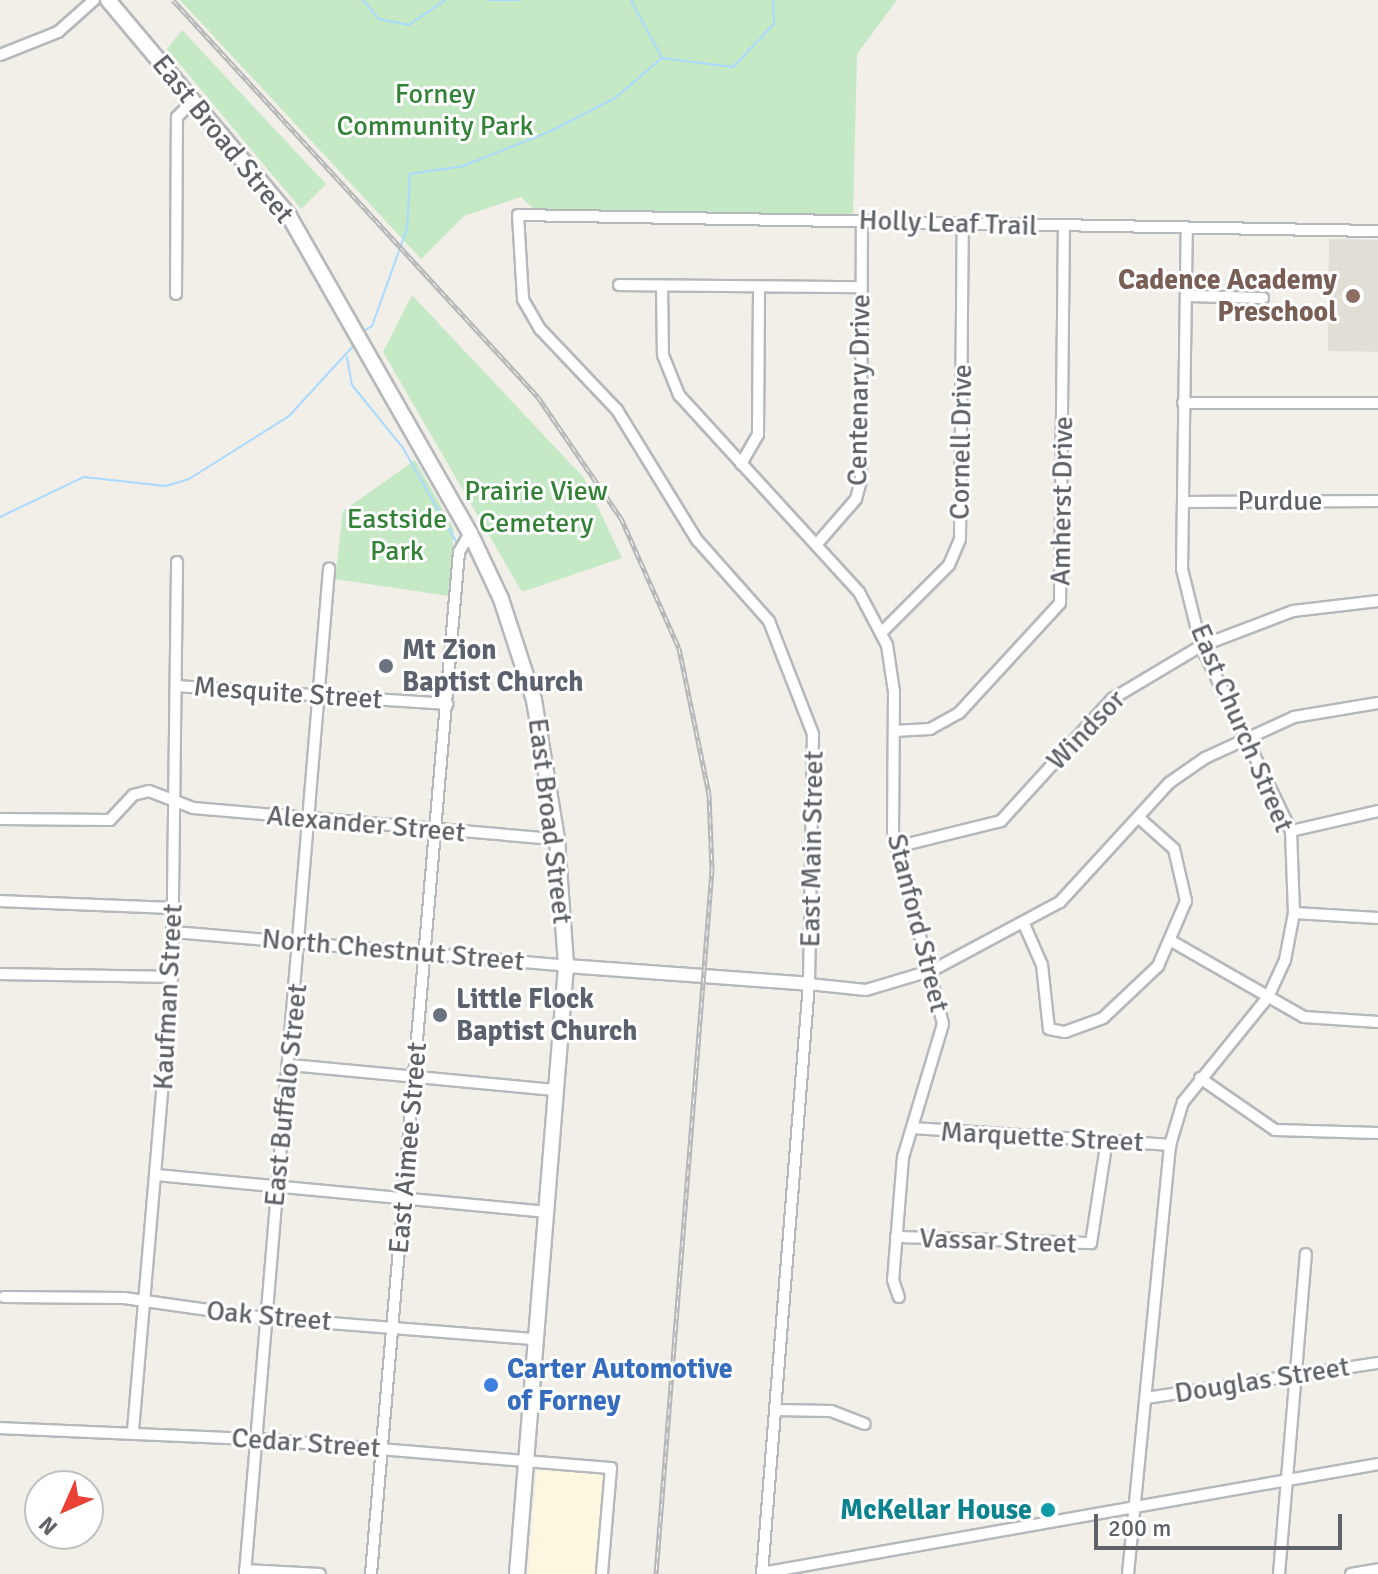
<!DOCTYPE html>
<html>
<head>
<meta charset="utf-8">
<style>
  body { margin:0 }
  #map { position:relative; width:1378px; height:1574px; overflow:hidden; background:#f1efe8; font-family:Signika,sans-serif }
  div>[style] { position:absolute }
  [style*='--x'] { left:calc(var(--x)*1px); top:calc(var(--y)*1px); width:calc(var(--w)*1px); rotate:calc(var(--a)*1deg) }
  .commercial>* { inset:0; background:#fef7e0 }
  .education>* { inset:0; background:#e1ded6 }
  .green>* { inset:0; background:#c5e8c5 }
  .stream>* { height:2px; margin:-1px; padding:0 1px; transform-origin:1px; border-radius:1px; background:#aadaff }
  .roads { filter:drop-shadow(2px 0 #b5b8bc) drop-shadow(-2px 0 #b5b8bc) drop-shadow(0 2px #b5b8bc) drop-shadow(0 -2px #b5b8bc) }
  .minor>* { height:10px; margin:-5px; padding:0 5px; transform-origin:5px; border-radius:5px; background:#fff }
  .tertiary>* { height:12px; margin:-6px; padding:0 6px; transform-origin:6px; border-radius:6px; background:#fff }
  .secondary>* { height:14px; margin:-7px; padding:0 7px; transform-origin:7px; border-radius:7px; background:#fff }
  .rail>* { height:5px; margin-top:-2.5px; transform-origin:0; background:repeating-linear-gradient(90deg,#fff 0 6px,#b6b7b8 0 12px); box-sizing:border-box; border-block:2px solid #b6b7b8 }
  .dots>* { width:22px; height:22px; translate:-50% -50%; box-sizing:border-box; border:4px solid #fff; border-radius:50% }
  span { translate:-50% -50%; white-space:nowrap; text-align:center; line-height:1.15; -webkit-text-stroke:6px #fff; paint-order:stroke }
  .park-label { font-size:28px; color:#348238 }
  .street-label { font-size:28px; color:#5f6368 }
  .education-label { font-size:28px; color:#785e54; font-weight:700 }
  .right { translate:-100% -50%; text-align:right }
  .worship-label { font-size:28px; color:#5b616d; font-weight:700 }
  .left { translate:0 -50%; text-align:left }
  .shop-label { font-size:28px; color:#366cbe; font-weight:700 }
  .culture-label { font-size:28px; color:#0d838f; font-weight:700 }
  .north { position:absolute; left:24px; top:1470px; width:80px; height:80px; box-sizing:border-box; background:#fff; border:2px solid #bfc1c3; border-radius:50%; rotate:225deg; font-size:22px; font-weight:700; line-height:32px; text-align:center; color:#5f6368 }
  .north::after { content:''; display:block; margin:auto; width:28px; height:36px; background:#ea4335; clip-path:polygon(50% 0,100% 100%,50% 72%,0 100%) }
  .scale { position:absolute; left:1094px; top:1514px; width:248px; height:36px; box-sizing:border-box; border:4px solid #5f6368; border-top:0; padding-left:10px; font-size:24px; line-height:28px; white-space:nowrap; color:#5f6368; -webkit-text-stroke:6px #fff; paint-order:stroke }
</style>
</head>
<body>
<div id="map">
  <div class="commercial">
    <i style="clip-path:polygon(537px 1468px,604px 1474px,598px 1574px,528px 1574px)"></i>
  </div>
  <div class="education">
    <i style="clip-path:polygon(1329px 239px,1378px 240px,1378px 352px,1328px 351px)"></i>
  </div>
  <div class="green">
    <i style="clip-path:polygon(180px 0,897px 0,857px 54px,853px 215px,535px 210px,521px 197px,464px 216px,421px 259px)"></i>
    <i style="clip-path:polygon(182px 30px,326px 184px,301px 209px,167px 49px)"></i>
    <i style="clip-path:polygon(412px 295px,584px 478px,622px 558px,522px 592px,383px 352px)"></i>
    <i style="clip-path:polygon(415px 460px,454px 529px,449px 596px,335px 579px,343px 511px)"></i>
  </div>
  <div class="stream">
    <i style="--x:363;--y:0;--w:25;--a:50"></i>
    <i style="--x:379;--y:19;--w:31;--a:11"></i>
    <i style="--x:409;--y:25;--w:44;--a:-34.8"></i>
    <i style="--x:488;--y:0;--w:32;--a:0"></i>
    <i style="--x:631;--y:0;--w:66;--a:61.9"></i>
    <i style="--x:362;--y:332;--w:12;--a:-31"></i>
    <i style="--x:372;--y:326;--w:103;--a:-70.2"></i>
    <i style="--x:407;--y:229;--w:55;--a:-86.9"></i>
    <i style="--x:410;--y:174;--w:54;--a:-8.6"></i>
    <i style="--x:463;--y:166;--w:95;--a:-21.7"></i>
    <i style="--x:551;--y:131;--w:72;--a:-27.3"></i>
    <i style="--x:615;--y:98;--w:62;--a:-40.4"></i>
    <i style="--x:662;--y:58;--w:72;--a:7.2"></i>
    <i style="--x:733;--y:67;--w:59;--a:-46.4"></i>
    <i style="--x:774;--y:24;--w:24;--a:-92"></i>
    <i style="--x:347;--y:357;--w:28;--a:80"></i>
    <i style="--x:352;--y:385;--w:81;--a:51"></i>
    <i style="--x:403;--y:448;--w:109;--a:60.4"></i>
    <i style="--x:0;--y:517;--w:93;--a:-25.5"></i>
    <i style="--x:84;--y:477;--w:82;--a:6.3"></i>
    <i style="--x:166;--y:486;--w:24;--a:-17"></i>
    <i style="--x:189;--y:479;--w:118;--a:-32.2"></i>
    <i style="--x:289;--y:416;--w:98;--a:-47.5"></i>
  </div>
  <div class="roads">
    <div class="minor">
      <i style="--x:0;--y:55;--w:62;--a:-21.6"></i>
      <i style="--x:58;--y:32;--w:48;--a:-41.6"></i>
      <i style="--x:619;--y:285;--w:242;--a:0.5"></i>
      <i style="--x:662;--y:286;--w:69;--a:89.2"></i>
      <i style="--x:663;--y:355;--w:43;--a:68.2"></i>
      <i style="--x:679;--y:395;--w:267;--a:47.6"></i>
      <i style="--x:859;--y:592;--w:60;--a:62.2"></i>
      <i style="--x:887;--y:645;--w:48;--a:81.5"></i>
      <i style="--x:894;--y:692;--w:140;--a:90.4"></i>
      <i style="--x:893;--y:832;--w:198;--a:75.4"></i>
      <i style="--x:943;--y:1024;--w:139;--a:106.7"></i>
      <i style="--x:903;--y:1157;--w:123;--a:94.6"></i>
      <i style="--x:893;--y:1280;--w:18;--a:71"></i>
      <i style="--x:176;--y:294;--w:177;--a:-89.7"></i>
      <i style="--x:177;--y:117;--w:24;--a:-45"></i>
      <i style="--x:1186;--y:296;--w:77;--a:1.5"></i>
      <i style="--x:1183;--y:403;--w:195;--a:0"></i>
      <i style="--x:741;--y:464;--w:34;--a:-60"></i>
      <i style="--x:758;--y:435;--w:148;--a:-89.6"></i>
      <i style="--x:1183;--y:502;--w:195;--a:-0.3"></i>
      <i style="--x:816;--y:545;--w:61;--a:-49"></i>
      <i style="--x:856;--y:499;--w:20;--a:-75"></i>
      <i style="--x:861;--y:480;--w:260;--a:-89.8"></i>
      <i style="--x:883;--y:631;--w:93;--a:-45"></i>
      <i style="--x:949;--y:565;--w:28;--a:-67"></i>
      <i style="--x:960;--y:539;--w:315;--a:-89.5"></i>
      <i style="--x:177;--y:686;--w:271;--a:3.8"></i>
      <i style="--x:894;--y:731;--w:36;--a:-3"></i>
      <i style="--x:930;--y:729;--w:33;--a:-29"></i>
      <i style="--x:959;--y:713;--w:149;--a:-47.4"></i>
      <i style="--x:1060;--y:603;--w:375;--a:-89.4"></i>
      <i style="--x:0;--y:819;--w:110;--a:0.5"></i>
      <i style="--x:110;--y:820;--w:34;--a:-47"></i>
      <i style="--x:133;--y:795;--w:16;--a:-14"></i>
      <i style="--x:149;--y:791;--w:47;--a:21.1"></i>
      <i style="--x:193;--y:808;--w:365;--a:4.9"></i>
      <i style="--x:1291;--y:831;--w:89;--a:-12.9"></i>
      <i style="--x:896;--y:847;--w:108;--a:-13.9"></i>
      <i style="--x:1001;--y:821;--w:165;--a:-47.7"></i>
      <i style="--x:1112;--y:699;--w:104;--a:-30.8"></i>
      <i style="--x:1201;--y:646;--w:98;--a:-20.8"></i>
      <i style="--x:1293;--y:611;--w:86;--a:-6.7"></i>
      <i style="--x:0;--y:901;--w:174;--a:2.3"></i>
      <i style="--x:1294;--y:913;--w:84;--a:3.4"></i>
      <i style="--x:1024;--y:924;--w:45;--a:66.3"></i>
      <i style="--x:1042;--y:965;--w:64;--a:83.8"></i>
      <i style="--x:1049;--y:1029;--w:16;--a:11"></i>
      <i style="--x:1065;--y:1032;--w:40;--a:-20.2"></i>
      <i style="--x:1103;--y:1018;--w:76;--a:-43.4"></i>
      <i style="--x:1158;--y:966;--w:71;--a:-66.7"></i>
      <i style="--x:1186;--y:901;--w:53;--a:-103"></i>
      <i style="--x:1174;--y:849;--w:47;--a:-138.5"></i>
      <i style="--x:173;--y:932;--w:394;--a:4.9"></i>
      <i style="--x:1173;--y:942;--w:151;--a:29.8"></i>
      <i style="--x:1304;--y:1017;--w:74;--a:3.9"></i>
      <i style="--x:0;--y:974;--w:172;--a:1"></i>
      <i style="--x:809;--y:984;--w:57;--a:6"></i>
      <i style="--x:866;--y:990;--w:70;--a:-16.6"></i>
      <i style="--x:933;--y:970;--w:144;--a:-28.2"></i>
      <i style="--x:1060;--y:902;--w:161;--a:-47.5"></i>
      <i style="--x:1169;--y:783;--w:44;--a:-34.8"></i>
      <i style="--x:1205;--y:758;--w:98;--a:-24.7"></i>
      <i style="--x:1294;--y:717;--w:85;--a:-9.5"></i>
      <i style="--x:290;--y:1065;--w:266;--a:5.4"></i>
      <i style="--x:1200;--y:1078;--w:91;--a:34.7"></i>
      <i style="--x:1275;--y:1130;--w:103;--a:1.7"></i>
      <i style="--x:914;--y:1128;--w:257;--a:3.8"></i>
      <i style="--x:156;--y:1175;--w:391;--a:5.4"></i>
      <i style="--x:896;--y:1237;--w:195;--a:1.8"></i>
      <i style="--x:1091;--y:1243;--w:104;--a:-81.2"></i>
      <i style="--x:4;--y:1297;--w:120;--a:0.5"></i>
      <i style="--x:124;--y:1298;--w:142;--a:8.1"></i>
      <i style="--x:265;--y:1318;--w:270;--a:4.5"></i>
      <i style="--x:1146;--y:1398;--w:235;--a:-8.6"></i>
      <i style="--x:775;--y:1410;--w:56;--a:1"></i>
      <i style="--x:831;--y:1411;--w:36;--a:21"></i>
      <i style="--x:0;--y:1428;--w:257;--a:2.5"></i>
      <i style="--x:257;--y:1439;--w:355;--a:4.7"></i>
      <i style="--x:611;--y:1468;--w:106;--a:94.9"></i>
      <i style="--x:133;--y:1431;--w:456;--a:-85.1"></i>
      <i style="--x:172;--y:977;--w:415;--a:-89.3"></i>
      <i style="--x:245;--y:1570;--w:75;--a:3.1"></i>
      <i style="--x:762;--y:1573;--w:626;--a:-10.03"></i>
      <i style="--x:245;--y:1574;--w:1009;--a:-85.22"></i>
      <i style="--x:371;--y:1574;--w:1026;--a:-85.08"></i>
      <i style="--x:459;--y:552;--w:22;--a:-60"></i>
      <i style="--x:762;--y:1574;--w:592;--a:-85.45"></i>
      <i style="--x:809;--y:984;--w:250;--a:-89.1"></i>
      <i style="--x:813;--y:734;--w:121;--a:-111.3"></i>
      <i style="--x:769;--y:621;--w:108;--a:-131.6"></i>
      <i style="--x:697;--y:540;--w:153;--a:-121.6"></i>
      <i style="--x:617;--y:410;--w:112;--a:-133.5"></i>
      <i style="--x:540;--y:329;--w:34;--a:-120"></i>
      <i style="--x:523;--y:299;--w:84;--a:-93.4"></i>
      <i style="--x:518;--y:215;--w:860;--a:1.07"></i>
      <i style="--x:1128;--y:1574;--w:431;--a:-84.4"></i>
      <i style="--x:1170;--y:1145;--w:45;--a:-73.2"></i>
      <i style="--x:1183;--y:1102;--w:135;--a:-51"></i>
      <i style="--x:1268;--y:997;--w:41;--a:-65.3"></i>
      <i style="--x:1285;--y:960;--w:48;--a:-79.2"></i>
      <i style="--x:1294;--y:913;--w:82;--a:-92.1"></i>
      <i style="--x:1291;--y:831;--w:206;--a:-115.9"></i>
      <i style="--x:1201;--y:646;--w:79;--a:-103.9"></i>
      <i style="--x:1182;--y:569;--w:340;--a:-89.2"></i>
      <i style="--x:1279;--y:1574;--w:321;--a:-85.2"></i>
      <i style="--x:1351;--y:1574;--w:27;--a:-10"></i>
    </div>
    <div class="tertiary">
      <i style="--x:566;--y:966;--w:244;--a:4.2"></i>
    </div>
    <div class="secondary">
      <i style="--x:108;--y:0;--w:282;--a:50"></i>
      <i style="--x:289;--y:216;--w:365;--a:60.3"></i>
      <i style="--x:470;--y:533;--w:73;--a:64.8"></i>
      <i style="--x:501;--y:599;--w:106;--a:71.9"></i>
      <i style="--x:534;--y:700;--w:141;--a:80.6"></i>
      <i style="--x:557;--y:839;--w:127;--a:85.9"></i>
      <i style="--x:566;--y:966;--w:610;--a:94.61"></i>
    </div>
  </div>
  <div class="rail">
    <i style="--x:173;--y:0;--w:539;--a:47.4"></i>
    <i style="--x:538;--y:397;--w:147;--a:55.6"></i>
    <i style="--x:621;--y:518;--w:142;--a:66"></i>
    <i style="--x:679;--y:648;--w:149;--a:78.4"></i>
    <i style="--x:709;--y:794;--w:76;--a:87.7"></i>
    <i style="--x:712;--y:870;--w:706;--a:94.55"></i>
  </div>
  <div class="dots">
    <i style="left:1353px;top:296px;background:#8d6e63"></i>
    <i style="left:386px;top:666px;background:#6b7280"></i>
    <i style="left:440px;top:1015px;background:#6b7280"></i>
    <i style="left:491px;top:1385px;background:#3f7fe0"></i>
    <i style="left:1048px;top:1510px;background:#0f9aa8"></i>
  </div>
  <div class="park-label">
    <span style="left:435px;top:110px">Forney<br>Community Park</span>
    <span style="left:536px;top:507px">Prairie View<br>Cemetery</span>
    <span style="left:397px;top:535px">Eastside<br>Park</span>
  </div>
  <div class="street-label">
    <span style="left:223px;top:139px;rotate:51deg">East Broad Street</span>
    <span style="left:948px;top:223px;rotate:2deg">Holly Leaf Trail</span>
    <span style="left:859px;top:390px;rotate:-89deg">Centenary Drive</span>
    <span style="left:961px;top:442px;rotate:-89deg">Cornell Drive</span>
    <span style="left:1062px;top:501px;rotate:-89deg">Amherst Drive</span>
    <span style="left:1280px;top:501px">Purdue</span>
    <span style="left:288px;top:693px;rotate:4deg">Mesquite Street</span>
    <span style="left:1242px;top:728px;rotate:67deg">East Church Street</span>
    <span style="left:1086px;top:730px;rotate:-46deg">Windsor</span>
    <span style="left:550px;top:821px;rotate:83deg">East Broad Street</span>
    <span style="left:366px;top:824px;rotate:5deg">Alexander Street</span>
    <span style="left:812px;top:849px;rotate:-89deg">East Main Street</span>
    <span style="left:918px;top:923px;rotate:76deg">Stanford Street</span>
    <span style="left:393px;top:950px;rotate:5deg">North Chestnut Street</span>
    <span style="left:168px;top:997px;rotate:-87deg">Kaufman Street</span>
    <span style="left:286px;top:1095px;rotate:-84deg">East Buffalo Street</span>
    <span style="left:1042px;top:1137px;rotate:3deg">Marquette Street</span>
    <span style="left:408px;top:1148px;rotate:-85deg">East Aimee Street</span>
    <span style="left:998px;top:1241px;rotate:2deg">Vassar Street</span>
    <span style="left:269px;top:1316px;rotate:5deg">Oak Street</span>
    <span style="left:1262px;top:1380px;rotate:-9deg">Douglas Street</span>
    <span style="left:306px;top:1443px;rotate:4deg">Cedar Street</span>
  </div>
  <div class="education-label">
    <span class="right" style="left:1337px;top:296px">Cadence Academy<br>Preschool</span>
  </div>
  <div class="worship-label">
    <span class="left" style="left:402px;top:666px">Mt Zion<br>Baptist Church</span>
    <span class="left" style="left:456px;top:1015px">Little Flock<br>Baptist Church</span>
  </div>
  <div class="shop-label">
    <span class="left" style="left:507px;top:1385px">Carter Automotive<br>of Forney</span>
  </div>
  <div class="culture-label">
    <span class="right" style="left:1032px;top:1510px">McKellar House</span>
  </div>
  <div class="north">N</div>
  <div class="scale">200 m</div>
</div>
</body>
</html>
